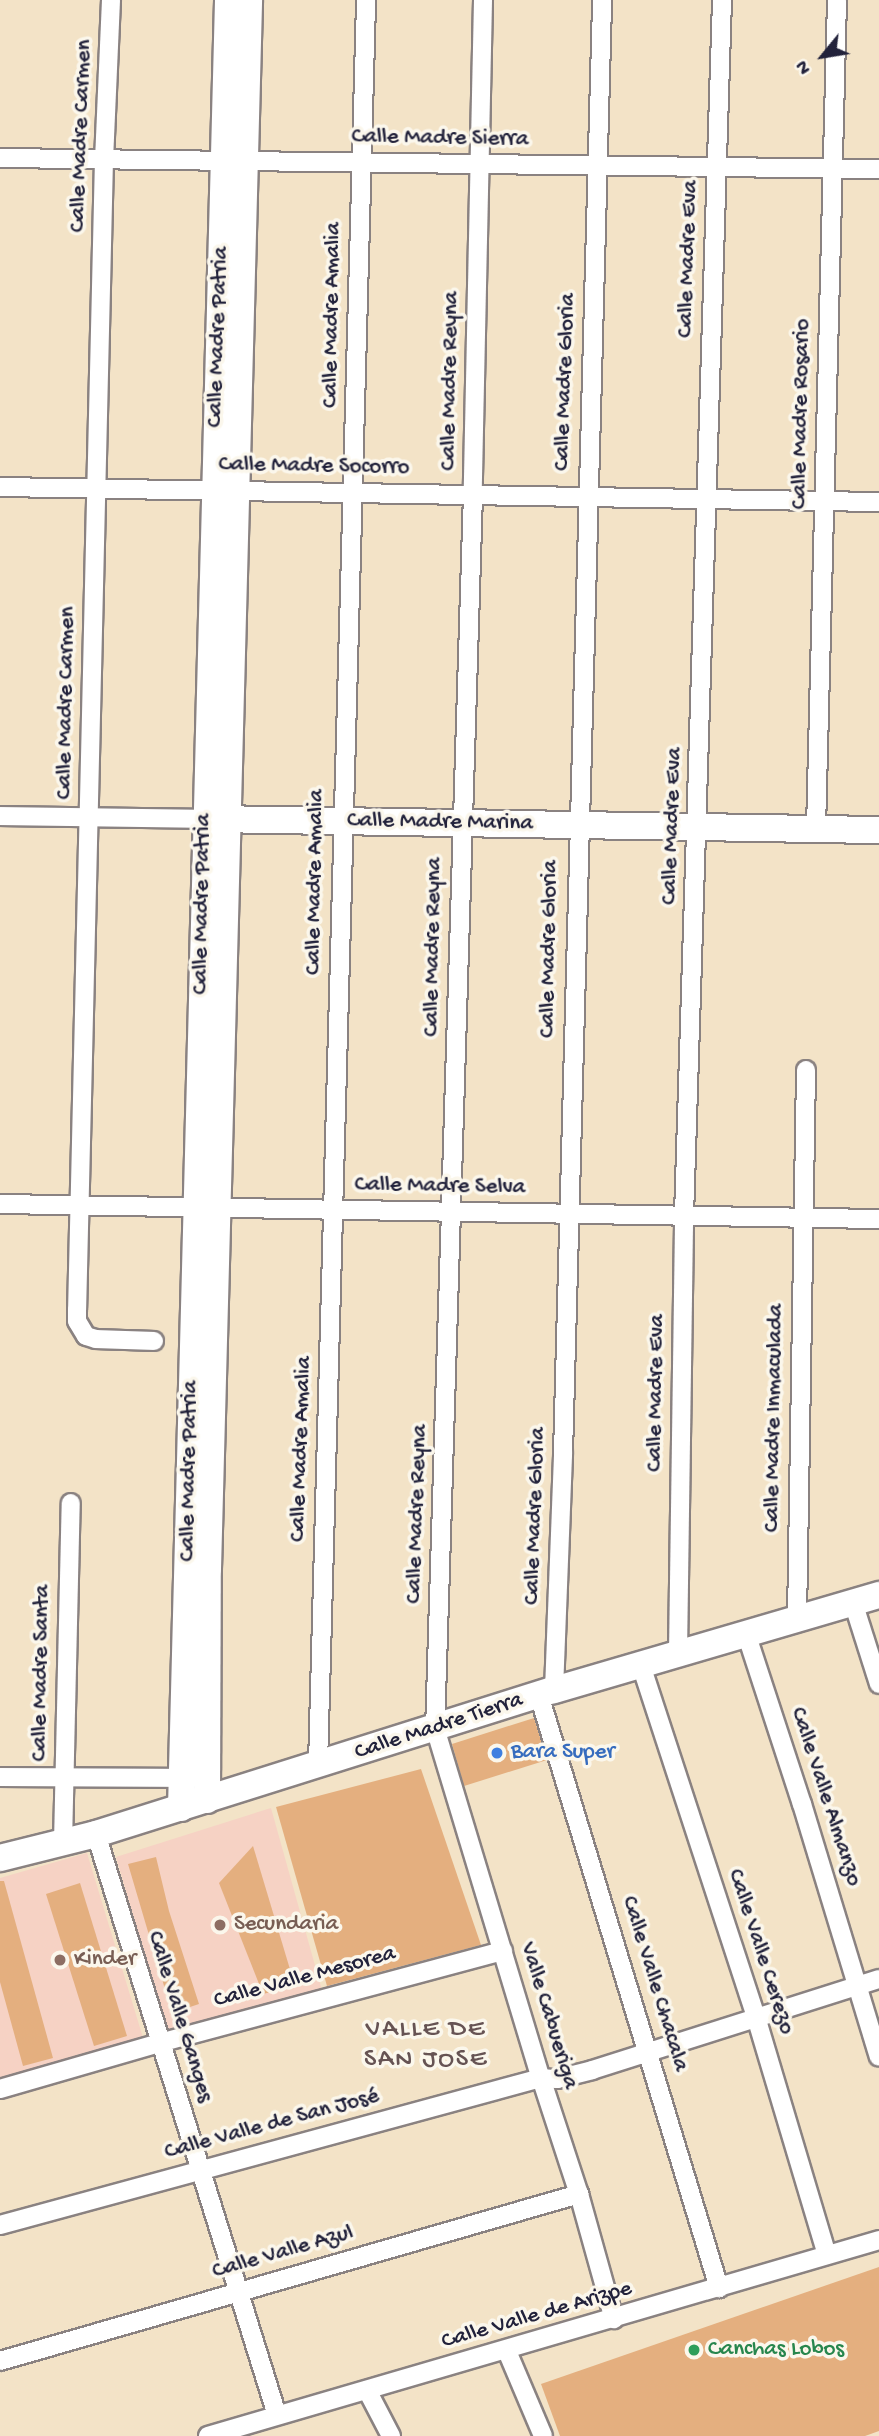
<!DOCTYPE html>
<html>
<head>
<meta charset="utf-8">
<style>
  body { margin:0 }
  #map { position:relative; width:879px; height:2436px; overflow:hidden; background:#f3e3c7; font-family:"Gochi Hand",sans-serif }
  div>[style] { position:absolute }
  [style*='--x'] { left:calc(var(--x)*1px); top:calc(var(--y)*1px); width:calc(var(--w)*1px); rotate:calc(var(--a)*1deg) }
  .built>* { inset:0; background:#f6d2c4 }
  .building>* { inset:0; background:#e4af7f }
  .roads { filter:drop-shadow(2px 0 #8a8281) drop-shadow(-2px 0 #8a8281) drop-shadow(0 2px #8a8281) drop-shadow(0 -2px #8a8281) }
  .street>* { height:18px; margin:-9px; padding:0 9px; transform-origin:9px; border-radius:9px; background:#fff }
  .secondary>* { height:26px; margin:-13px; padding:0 13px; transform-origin:13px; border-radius:13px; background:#fff }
  .dots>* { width:19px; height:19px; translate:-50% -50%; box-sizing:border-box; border:4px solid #fbf7ec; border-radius:50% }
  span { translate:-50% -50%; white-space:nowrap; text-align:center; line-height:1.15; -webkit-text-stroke:7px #fbf7ec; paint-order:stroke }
  .street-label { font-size:23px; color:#22223b }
  .shop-label { font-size:23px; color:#366cbe }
  .left { translate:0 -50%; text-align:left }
  .education-label { font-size:23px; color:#785e54 }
  .leisure-label { font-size:23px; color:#27864d }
  .quarter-label { font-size:26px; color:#665353; letter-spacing:2px }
  .north { position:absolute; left:788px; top:21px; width:70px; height:70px; -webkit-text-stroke:5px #fbf7ec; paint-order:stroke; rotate:240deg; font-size:19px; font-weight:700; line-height:28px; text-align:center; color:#22223b }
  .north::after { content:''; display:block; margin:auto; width:24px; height:32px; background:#22223b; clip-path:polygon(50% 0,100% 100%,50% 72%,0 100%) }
</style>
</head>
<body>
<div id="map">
  <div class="built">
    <i style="clip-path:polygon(271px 1808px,323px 1994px,169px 2039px,116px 1857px)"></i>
    <i style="clip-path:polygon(87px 1853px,144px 2041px,0 2083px,0 1878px)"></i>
  </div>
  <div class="building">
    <i style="clip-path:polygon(534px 1718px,547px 1760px,464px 1786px,452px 1744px)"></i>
    <i style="clip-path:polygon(421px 1769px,481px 1945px,327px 1986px,276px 1807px)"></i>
    <i style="clip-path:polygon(253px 1846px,295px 1986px,263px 1994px,219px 1883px)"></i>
    <i style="clip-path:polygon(156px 1857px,169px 1911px,199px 2004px,172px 2013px,128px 1864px)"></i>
    <i style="clip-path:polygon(0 1881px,4px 1881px,53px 2058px,23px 2066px,0 1982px)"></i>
    <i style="clip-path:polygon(80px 1883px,127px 2036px,94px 2046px,46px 1894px)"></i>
    <i style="clip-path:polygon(879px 2267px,879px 2431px,865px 2436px,560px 2436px,541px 2384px)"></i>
  </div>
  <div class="roads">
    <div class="street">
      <i style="--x:111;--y:0;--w:159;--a:92.5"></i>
      <i style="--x:104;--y:159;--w:1151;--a:91.34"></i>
      <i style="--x:77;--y:1310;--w:11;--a:90"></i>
      <i style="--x:77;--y:1321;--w:17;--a:59"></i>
      <i style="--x:86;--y:1336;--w:10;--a:17"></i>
      <i style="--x:96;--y:1339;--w:58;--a:2"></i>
      <i style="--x:483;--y:0;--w:494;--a:91.2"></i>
      <i style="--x:473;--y:494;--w:1235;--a:91.76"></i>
      <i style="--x:435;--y:1728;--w:366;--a:73.2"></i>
      <i style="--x:541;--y:2078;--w:122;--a:71.9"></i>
      <i style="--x:579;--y:2194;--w:130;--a:74.4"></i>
      <i style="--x:0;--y:158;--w:879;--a:0.72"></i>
      <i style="--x:0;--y:487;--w:879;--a:0.98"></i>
      <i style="--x:0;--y:816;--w:205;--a:0.8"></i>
      <i style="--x:816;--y:829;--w:829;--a:-88.55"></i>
      <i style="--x:0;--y:1204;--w:879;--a:0.98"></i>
      <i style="--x:853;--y:1602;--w:86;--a:72.4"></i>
      <i style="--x:797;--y:1619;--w:549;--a:-89.06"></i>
      <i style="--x:746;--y:1633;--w:180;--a:71.9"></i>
      <i style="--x:802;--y:1804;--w:264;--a:73.1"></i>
      <i style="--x:678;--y:1654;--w:438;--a:-89.2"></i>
      <i style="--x:684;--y:1216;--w:1217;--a:-88.21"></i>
      <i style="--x:641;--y:1665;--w:370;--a:71.9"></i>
      <i style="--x:756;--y:2017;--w:248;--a:73.4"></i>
      <i style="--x:554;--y:1690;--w:236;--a:-87.8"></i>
      <i style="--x:563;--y:1454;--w:1455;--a:-88.46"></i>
      <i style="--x:539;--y:1695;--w:620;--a:73.11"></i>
      <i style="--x:318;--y:1765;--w:1766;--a:-88.44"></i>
      <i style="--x:0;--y:1777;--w:192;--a:0.3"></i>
      <i style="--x:96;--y:1834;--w:609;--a:72.7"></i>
      <i style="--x:63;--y:1843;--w:340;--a:-88.7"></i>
      <i style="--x:0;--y:2089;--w:170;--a:-16.1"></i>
      <i style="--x:163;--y:2042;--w:352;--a:-15"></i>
      <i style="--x:0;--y:2225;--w:561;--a:-15.2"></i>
      <i style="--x:541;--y:2078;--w:16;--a:4"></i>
      <i style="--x:557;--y:2079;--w:36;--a:-14"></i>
      <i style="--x:592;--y:2070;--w:301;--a:-17.6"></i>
      <i style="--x:507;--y:2351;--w:92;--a:67"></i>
      <i style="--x:0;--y:2361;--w:603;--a:-16.09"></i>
      <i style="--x:367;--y:2390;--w:52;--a:62.4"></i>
      <i style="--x:208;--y:2436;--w:699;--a:-16.28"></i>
    </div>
    <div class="secondary">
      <i style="--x:213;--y:819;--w:666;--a:0.95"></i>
      <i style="--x:207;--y:1800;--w:231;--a:-89.8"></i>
      <i style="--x:208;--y:1569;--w:1570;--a:-88.5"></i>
      <i style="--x:181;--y:1808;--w:1809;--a:-88.51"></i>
      <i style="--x:0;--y:1858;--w:99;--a:-14"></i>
      <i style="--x:96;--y:1834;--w:480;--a:-17.5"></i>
      <i style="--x:554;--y:1690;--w:339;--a:-16.3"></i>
    </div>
  </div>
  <div class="dots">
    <i style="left:497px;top:1753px;background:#3f7fe0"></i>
    <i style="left:220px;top:1925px;background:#8d6e63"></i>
    <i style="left:60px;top:1960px;background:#8d6e63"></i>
    <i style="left:694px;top:2350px;background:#2e9e5b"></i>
  </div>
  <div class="street-label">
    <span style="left:82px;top:136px;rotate:-88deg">Calle Madre Carmen</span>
    <span style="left:440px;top:139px;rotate:1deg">Calle Madre Sierra</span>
    <span style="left:689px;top:259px;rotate:-88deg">Calle Madre Eva</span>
    <span style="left:333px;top:315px;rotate:-89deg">Calle Madre Amalia</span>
    <span style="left:219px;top:337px;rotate:-88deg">Calle Madre Patria</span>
    <span style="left:451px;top:381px;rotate:-89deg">Calle Madre Reyna</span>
    <span style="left:566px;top:382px;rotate:-88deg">Calle Madre Gloria</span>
    <span style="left:802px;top:414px;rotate:-89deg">Calle Madre Rosario</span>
    <span style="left:314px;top:467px;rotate:1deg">Calle Madre Socorro</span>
    <span style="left:67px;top:703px;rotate:-89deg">Calle Madre Carmen</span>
    <span style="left:440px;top:823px;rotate:1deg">Calle Madre Marina</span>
    <span style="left:673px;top:826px;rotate:-88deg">Calle Madre Eva</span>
    <span style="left:316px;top:882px;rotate:-89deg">Calle Madre Amalia</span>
    <span style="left:203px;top:904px;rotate:-89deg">Calle Madre Patria</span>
    <span style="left:434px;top:947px;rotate:-89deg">Calle Madre Reyna</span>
    <span style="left:550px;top:949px;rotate:-89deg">Calle Madre Gloria</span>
    <span style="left:440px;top:1187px;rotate:1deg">Calle Madre Selva</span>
    <span style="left:657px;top:1393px;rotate:-89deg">Calle Madre Eva</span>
    <span style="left:775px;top:1418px;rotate:-89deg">Calle Madre Inmaculada</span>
    <span style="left:302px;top:1449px;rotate:-88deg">Calle Madre Amalia</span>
    <span style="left:190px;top:1471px;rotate:-89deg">Calle Madre Patria</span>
    <span style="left:418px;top:1514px;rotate:-88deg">Calle Madre Reyna</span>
    <span style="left:536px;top:1516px;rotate:-88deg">Calle Madre Gloria</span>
    <span style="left:42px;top:1673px;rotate:-89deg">Calle Madre Santa</span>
    <span style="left:439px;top:1727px;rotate:-18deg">Calle Madre Tierra</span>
    <span style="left:825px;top:1797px;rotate:72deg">Calle Valle Almanzo</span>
    <span style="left:760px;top:1952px;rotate:72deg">Calle Valle Cerezo</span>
    <span style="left:305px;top:1978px;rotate:-15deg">Calle Valle Mesorea</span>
    <span style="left:654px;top:1984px;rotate:73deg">Calle Valle Chacala</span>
    <span style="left:548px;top:2016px;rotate:73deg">Valle Cabueriga</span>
    <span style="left:179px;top:2017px;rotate:73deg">Calle Valle Ganges</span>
    <span style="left:272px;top:2125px;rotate:-15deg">Calle Valle de San José</span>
    <span style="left:283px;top:2253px;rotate:-16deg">Calle Valle Azul</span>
    <span style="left:537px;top:2316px;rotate:-16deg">Calle Valle de Arizpe</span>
  </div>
  <div class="shop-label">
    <span class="left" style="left:511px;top:1753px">Bara Super</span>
  </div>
  <div class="education-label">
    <span class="left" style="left:234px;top:1925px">Secundaria</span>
    <span class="left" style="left:74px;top:1960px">Kinder</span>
  </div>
  <div class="leisure-label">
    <span class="left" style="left:708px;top:2350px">Canchas Lobos</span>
  </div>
  <div class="quarter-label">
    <span style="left:426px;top:2046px">VALLE DE<br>SAN JOSE</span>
  </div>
  <div class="north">N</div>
</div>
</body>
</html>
